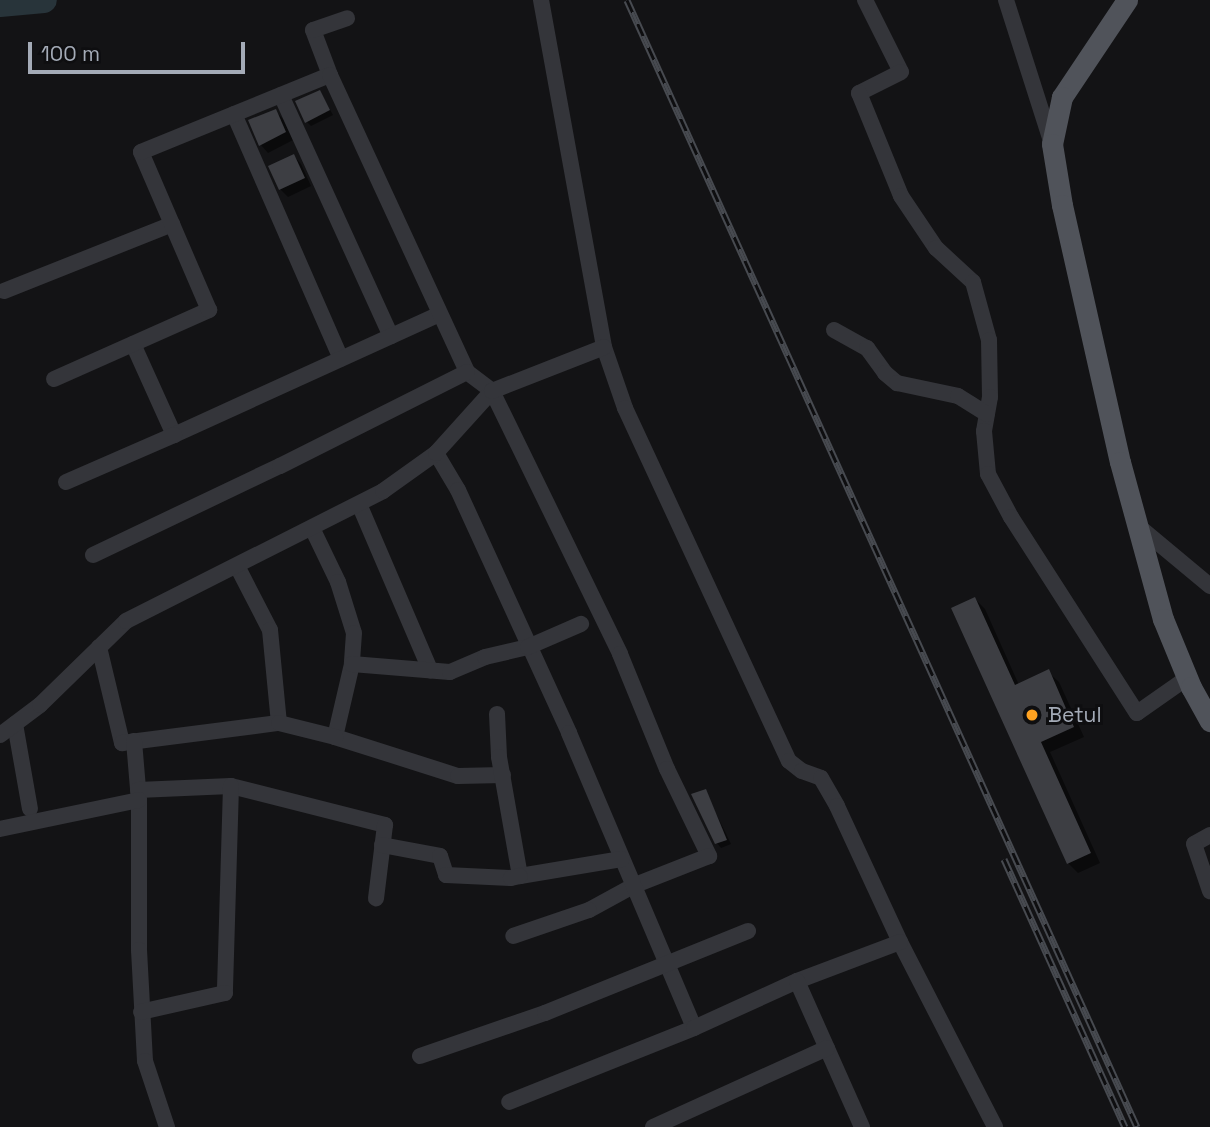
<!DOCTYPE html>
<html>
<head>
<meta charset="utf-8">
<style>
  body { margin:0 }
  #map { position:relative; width:1210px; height:1127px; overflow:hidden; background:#131315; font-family:"Space Grotesk",sans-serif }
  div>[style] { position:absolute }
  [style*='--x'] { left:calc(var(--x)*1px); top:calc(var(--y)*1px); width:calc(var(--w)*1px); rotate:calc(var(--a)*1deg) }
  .shadow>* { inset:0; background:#0007 }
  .river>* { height:26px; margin:-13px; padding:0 13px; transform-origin:13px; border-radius:13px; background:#28343a }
  .building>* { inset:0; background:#3d3e43 }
  .minor>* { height:16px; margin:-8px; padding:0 8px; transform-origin:8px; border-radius:8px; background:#34353a }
  .major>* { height:21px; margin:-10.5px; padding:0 10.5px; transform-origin:10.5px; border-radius:10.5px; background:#50535a }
  .rail>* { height:7px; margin-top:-3.5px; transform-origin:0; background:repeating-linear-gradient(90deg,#0e0e10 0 13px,#474a50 0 26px); box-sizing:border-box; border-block:2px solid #474a50 }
  .dots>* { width:19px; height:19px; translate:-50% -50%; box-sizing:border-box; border:4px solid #0e0e10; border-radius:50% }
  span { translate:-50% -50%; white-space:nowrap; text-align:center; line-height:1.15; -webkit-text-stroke:6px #0e0e10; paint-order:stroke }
  .poi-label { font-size:21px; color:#a4abb7 }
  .left { translate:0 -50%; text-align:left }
  .scale { position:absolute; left:28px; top:42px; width:217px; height:32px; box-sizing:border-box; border:4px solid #a4abb7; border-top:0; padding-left:9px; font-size:21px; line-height:24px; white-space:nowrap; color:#a4abb7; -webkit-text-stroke:5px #0e0e10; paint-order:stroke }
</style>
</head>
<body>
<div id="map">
  <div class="shadow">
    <i style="clip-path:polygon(320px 92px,333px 115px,311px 126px,307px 122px)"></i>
    <i style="clip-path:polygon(275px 111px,283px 119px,293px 140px,268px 153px,261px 145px,250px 121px)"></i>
    <i style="clip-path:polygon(294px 156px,301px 164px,311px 186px,288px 197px,280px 189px)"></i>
    <i style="clip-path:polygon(975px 599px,985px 609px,1019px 685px,1048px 672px,1059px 682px,1084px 737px,1050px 752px,1100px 863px,1078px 873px,1068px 863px)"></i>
    <i style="clip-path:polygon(705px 791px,731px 844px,721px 848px,717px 843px)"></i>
  </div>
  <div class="river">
    <i style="--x:0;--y:4;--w:44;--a:-5.2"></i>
  </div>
  <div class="building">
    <i style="clip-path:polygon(320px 90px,330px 110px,305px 123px,295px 101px)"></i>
    <i style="clip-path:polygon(276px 109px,286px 132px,259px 146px,248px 120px)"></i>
    <i style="clip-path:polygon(294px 154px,305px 178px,279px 190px,268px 166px)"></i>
    <i style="clip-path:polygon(975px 597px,1015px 685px,1049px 669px,1074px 727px,1041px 742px,1091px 853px,1067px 864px,951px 608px)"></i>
    <i style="clip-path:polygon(706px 789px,727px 840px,715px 844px,691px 794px)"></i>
  </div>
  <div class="minor">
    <i style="--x:541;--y:0;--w:353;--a:79.7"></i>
    <i style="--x:604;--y:347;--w:65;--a:71"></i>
    <i style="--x:625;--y:408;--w:389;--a:65.1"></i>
    <i style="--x:789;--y:761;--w:16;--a:38"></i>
    <i style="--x:802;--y:771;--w:20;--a:20"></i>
    <i style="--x:821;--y:778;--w:32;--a:60"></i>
    <i style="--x:837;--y:806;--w:150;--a:65.1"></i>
    <i style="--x:900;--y:942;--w:208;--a:62.8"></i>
    <i style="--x:865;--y:0;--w:80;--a:63.4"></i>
    <i style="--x:901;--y:72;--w:47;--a:153.4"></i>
    <i style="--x:859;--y:93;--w:111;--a:67.8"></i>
    <i style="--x:901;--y:196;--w:63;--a:56.1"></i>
    <i style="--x:936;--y:248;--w:50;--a:42.6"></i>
    <i style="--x:973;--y:282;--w:60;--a:74.6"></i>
    <i style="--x:989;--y:340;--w:57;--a:89"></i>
    <i style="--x:990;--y:397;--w:35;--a:100"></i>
    <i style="--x:984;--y:431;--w:43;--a:84.7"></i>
    <i style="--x:988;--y:474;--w:49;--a:61.9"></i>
    <i style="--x:1011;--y:517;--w:233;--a:57.3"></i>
    <i style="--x:1137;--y:713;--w:61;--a:-35"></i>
    <i style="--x:1006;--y:0;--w:148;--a:72.3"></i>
    <i style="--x:330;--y:75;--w:48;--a:-110.7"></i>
    <i style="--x:313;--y:30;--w:36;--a:-19"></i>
    <i style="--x:281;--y:95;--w:265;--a:65.5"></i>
    <i style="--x:234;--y:114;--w:267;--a:66.4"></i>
    <i style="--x:4;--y:291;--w:181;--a:-21.7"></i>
    <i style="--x:834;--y:330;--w:38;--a:29"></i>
    <i style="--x:867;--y:348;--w:31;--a:54"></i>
    <i style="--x:885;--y:373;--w:16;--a:40"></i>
    <i style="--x:897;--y:383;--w:62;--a:12"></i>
    <i style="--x:958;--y:396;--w:34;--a:32"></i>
    <i style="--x:133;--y:344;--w:100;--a:65.7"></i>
    <i style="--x:174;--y:435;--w:292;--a:-24.5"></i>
    <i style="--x:54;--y:379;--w:170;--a:-24"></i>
    <i style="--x:209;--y:310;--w:172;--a:-113.3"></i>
    <i style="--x:141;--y:152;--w:204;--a:-22.2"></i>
    <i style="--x:330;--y:75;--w:327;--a:65.2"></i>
    <i style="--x:467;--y:372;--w:31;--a:37"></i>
    <i style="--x:492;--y:391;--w:292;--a:64"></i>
    <i style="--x:620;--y:654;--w:124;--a:67.8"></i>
    <i style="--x:667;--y:769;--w:97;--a:64.2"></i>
    <i style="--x:709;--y:856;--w:82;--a:158.5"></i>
    <i style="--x:633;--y:886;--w:50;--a:151.4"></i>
    <i style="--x:589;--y:910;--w:80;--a:161.1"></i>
    <i style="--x:436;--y:453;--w:43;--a:59.3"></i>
    <i style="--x:458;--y:490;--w:267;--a:65.4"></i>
    <i style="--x:569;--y:733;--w:320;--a:67"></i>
    <i style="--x:694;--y:1028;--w:199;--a:158.2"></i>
    <i style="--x:66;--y:482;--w:118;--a:-23.5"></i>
    <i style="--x:359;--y:504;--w:181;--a:66.8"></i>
    <i style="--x:1138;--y:526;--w:94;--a:39.8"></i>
    <i style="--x:312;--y:528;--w:60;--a:64.3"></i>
    <i style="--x:338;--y:582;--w:53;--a:72.6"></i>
    <i style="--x:354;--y:633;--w:31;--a:94"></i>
    <i style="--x:352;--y:664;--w:75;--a:103.1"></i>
    <i style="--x:335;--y:737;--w:129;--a:17.6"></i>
    <i style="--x:458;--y:776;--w:45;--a:-1.3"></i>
    <i style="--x:93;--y:555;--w:207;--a:-25.5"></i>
    <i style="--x:280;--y:466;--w:209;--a:-26.7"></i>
    <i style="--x:237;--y:566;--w:72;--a:62.7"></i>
    <i style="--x:270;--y:630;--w:93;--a:84.5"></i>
    <i style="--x:99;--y:647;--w:99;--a:76.5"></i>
    <i style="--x:122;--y:743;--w:158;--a:-7.3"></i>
    <i style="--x:279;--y:723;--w:58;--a:14"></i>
    <i style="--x:352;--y:664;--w:98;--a:4.7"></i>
    <i style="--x:450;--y:672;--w:38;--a:-23"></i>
    <i style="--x:485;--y:657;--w:44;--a:-13.1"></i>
    <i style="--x:528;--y:647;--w:58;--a:-23.5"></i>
    <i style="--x:497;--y:714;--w:43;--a:87.3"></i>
    <i style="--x:499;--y:757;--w:121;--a:80"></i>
    <i style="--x:520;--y:876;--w:103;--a:-9.5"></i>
    <i style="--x:15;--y:724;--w:86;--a:80"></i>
    <i style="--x:0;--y:735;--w:50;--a:-36.9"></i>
    <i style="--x:40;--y:705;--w:120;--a:-44.3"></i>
    <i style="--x:126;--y:621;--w:288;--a:-26.8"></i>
    <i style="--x:383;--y:491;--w:65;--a:-35.6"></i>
    <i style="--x:436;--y:453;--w:84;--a:-47.9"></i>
    <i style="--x:492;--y:391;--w:120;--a:-21.4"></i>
    <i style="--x:134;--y:741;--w:59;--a:85.2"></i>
    <i style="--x:139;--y:800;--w:150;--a:90"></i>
    <i style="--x:139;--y:950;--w:111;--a:86.9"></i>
    <i style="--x:145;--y:1061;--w:70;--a:71.6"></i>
    <i style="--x:231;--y:786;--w:159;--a:14.2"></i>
    <i style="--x:385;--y:825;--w:74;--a:97"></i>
    <i style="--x:138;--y:790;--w:93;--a:-2.5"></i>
    <i style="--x:231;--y:786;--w:207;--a:91.7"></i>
    <i style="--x:225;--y:993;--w:86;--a:167.3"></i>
    <i style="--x:0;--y:829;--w:142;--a:-11.8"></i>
    <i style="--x:1210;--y:835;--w:18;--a:151"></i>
    <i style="--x:1194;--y:844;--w:50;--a:71.2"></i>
    <i style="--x:382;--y:845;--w:59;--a:10.7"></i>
    <i style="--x:440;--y:856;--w:20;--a:72"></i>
    <i style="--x:446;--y:875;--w:65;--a:2.6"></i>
    <i style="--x:511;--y:878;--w:9;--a:-13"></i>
    <i style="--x:797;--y:981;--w:110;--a:-20.7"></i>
    <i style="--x:694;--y:1028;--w:113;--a:-24.5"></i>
    <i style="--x:797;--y:981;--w:160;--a:66"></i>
    <i style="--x:420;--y:1056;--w:132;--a:-19"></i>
    <i style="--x:545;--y:1013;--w:219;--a:-22"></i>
    <i style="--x:653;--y:1127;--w:191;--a:-24.4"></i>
  </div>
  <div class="major">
    <i style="--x:1127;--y:0;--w:117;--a:123.8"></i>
    <i style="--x:1062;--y:97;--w:48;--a:102"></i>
    <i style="--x:1052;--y:144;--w:62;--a:80.7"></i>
    <i style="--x:1062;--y:205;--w:263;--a:77.3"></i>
    <i style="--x:1120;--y:462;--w:163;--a:74.7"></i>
    <i style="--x:1163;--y:619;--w:74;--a:67.6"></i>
    <i style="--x:1191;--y:687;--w:39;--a:61"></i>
  </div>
  <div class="rail">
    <i style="--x:627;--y:0;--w:1237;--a:65.65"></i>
    <i style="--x:1004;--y:859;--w:294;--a:65.7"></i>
  </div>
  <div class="dots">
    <i style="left:1032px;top:715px;background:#ffa221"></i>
  </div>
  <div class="poi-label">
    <span class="left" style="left:1048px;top:715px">Betul</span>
  </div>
  <div class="scale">100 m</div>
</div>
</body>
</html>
